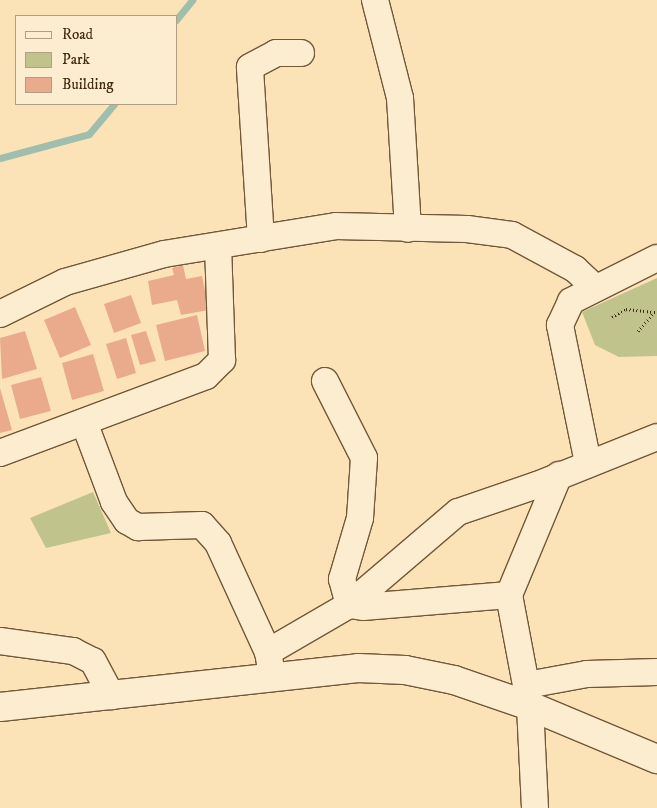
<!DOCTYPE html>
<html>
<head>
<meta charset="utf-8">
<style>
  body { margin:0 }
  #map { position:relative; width:657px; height:808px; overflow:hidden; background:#fce3b7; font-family:"IM FELL DW Pica",serif }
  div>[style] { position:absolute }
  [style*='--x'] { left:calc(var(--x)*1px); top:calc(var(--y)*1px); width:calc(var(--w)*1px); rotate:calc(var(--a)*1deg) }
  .green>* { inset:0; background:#c1c38d }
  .stream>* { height:7px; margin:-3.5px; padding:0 3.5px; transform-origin:3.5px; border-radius:3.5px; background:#9fbead }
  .building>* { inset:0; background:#e9ab8c }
  .path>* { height:3px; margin-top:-1.5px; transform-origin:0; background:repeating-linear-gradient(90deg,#41290f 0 1px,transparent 0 3.5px) }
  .roads { filter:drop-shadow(1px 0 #705839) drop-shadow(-1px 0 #705839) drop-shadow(0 1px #705839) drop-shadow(0 -1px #705839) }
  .minor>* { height:26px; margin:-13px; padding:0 13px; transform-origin:13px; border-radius:13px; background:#fdedd0 }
  .tertiary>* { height:28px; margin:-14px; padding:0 14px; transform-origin:14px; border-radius:14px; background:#fdedd0 }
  span { translate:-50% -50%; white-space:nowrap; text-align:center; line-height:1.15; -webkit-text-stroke:4px #fdedd0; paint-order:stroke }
  .legend { position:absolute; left:15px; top:15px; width:162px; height:90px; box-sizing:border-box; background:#fdedd0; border:1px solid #b29f83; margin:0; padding:6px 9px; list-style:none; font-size:15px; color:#41290f }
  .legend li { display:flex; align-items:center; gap:10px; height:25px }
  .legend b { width:25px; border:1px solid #b29f83 }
</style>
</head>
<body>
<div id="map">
  <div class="green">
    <i style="clip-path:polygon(657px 278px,657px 356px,619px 357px,595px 345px,582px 312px)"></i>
    <i style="clip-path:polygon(93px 492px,111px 533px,46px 548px,30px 518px)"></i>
  </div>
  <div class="stream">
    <i style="--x:176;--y:20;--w:26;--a:-51"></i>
    <i style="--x:0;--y:158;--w:92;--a:-15.1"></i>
    <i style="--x:89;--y:134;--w:39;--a:-50"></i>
  </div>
  <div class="building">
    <i style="clip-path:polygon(183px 265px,186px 279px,202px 276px,209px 310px,181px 315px,177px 300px,152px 305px,148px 281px,174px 275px,172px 268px)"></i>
    <i style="clip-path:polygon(131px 295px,141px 323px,114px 333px,104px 304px)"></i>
    <i style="clip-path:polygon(75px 307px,91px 345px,60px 358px,44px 320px)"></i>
    <i style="clip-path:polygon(197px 315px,205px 351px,165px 361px,156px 325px)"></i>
    <i style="clip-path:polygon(25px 331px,37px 369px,2px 379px,0 338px)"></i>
    <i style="clip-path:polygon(146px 331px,156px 361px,140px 365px,131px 335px)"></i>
    <i style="clip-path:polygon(126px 338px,136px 373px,117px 379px,106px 344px)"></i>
    <i style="clip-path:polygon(93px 354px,104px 391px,72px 400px,62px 363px)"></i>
    <i style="clip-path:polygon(41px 377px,51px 411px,20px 419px,11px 385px)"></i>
    <i style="clip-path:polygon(0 388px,12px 430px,0 433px)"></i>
  </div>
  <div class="path">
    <i style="--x:612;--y:317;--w:16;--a:-30"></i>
    <i style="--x:626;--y:309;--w:31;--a:6"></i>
    <i style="--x:638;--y:331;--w:23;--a:-49"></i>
  </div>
  <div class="roads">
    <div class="minor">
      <i style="--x:375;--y:0;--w:101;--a:75.7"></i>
      <i style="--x:400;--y:98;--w:131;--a:86.5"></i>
      <i style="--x:261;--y:239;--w:172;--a:-93.7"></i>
      <i style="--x:250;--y:67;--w:30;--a:-28"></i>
      <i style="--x:276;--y:53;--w:25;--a:0"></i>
      <i style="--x:0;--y:314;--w:72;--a:-26.2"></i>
      <i style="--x:65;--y:282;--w:103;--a:-15.8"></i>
      <i style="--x:164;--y:254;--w:174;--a:-9.2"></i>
      <i style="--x:336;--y:226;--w:131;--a:1.3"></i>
      <i style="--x:467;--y:229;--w:45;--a:7.6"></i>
      <i style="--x:512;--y:235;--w:72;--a:28.4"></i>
      <i style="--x:575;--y:269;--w:26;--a:43"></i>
      <i style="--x:325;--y:381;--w:86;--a:63.1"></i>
      <i style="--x:364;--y:458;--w:60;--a:93.8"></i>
      <i style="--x:360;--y:518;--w:64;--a:106.4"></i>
      <i style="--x:342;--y:579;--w:27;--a:75"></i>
      <i style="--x:84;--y:422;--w:85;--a:69.4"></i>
      <i style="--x:114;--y:502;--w:23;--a:56"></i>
      <i style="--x:127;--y:521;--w:13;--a:29"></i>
      <i style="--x:138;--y:527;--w:64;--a:-1.8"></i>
      <i style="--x:202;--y:525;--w:24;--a:48"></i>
      <i style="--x:218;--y:543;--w:120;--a:65.4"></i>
      <i style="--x:268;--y:652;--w:17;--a:80"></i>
      <i style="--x:0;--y:453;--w:220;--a:-20.5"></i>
      <i style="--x:206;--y:376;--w:23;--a:-45"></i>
      <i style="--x:222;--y:360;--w:114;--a:-92"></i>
      <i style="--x:588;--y:463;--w:141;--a:-101.5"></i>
      <i style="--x:560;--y:325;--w:26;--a:-65"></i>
      <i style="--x:571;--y:301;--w:96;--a:-26.6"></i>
      <i style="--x:509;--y:595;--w:130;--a:-67.4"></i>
      <i style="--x:349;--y:605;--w:14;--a:8"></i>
      <i style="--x:363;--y:607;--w:146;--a:-4.7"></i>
      <i style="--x:509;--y:595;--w:113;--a:79.3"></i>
      <i style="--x:530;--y:706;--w:102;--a:87.2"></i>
      <i style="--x:0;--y:641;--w:74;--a:7.8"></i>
      <i style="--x:73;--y:651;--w:22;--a:27"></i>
      <i style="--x:93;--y:661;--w:40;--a:62"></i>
      <i style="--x:268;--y:652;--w:94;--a:-30.1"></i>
      <i style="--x:349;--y:605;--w:143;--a:-40.5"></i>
      <i style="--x:458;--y:512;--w:83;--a:-18.9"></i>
      <i style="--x:537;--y:485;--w:129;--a:-21.8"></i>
      <i style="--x:527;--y:685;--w:61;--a:-10.4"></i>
      <i style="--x:587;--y:674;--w:70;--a:-1.6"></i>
    </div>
    <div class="tertiary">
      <i style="--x:0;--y:707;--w:360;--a:-6.2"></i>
      <i style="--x:358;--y:668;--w:47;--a:2.4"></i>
      <i style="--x:405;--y:670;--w:50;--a:11.5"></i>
      <i style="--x:454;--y:680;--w:80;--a:18.9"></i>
      <i style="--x:530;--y:706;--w:138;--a:22.7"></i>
    </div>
  </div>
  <ul class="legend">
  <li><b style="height:6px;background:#fdedd0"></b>Road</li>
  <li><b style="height:14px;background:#c1c38d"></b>Park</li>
  <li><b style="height:14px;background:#e9ab8c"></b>Building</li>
  </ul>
</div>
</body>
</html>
